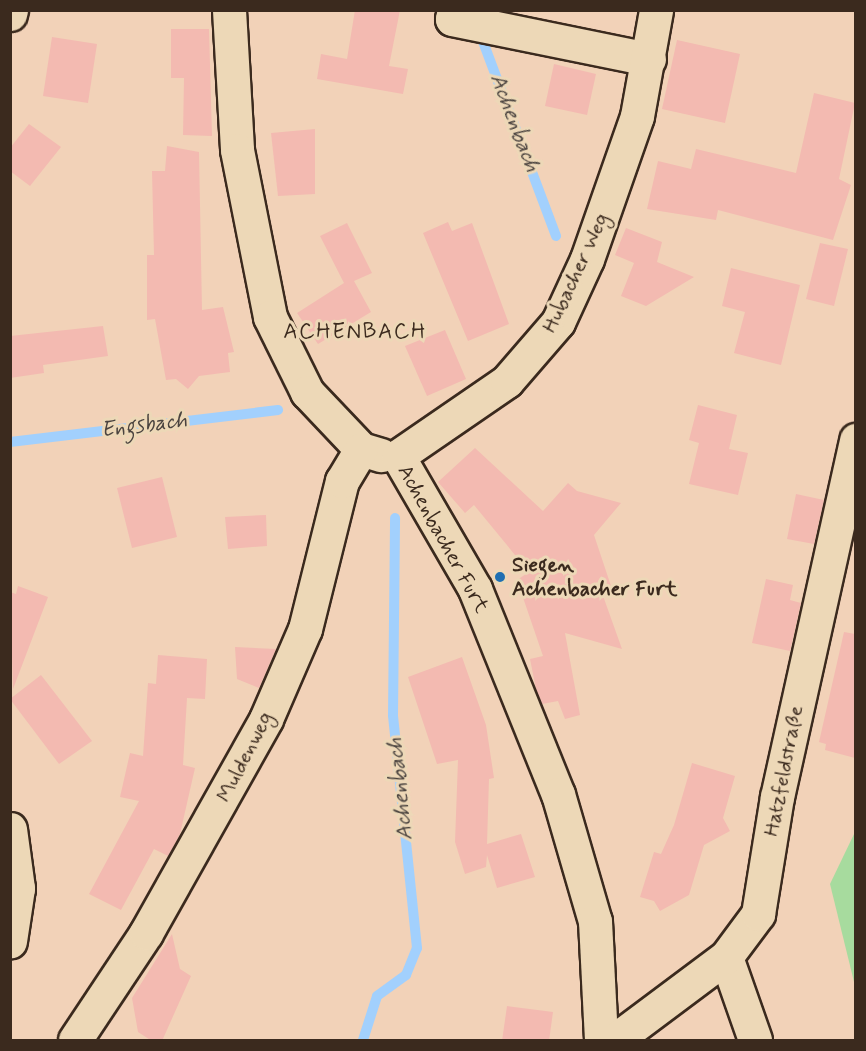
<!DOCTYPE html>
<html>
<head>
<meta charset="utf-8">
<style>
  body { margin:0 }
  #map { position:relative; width:866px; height:1051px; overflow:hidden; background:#f2d2b8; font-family:Mynerve,sans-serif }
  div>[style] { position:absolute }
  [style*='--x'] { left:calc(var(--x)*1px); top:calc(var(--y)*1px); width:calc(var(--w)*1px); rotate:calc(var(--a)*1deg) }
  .green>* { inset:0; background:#a7db9e }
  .stream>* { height:10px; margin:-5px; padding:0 5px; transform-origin:5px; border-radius:5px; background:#a2d0fd }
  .building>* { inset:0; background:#f3bab1 }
  .roads { filter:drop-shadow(2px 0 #3b2a1e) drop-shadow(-2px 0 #3b2a1e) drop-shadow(0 2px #3b2a1e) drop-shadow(0 -2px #3b2a1e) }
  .minor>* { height:33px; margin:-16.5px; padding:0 16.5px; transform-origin:16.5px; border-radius:16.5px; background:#edd8b7 }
  .major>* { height:33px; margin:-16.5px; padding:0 16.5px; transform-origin:16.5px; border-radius:16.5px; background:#edd8b7 }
  .dots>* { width:16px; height:16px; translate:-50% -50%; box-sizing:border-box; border:3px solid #edd8b7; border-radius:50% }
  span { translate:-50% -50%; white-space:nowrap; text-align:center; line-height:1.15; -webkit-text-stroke:6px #edd8b7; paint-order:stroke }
  .street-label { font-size:21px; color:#3b2a1e }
  .poi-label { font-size:21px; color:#3b2a1e; font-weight:700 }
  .left { translate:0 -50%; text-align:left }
  .water-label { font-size:22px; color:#4a433f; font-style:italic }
  .neighbourhood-label { font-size:22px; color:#3b2a1e; letter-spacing:1.5px }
  .frame { position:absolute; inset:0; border:12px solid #3b2a1e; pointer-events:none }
</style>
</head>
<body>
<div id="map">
  <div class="green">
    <i style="clip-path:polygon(855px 832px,855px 986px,830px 884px)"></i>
  </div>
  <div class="stream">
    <i style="--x:479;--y:31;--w:219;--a:69.4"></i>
    <i style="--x:10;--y:442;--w:270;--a:-6.8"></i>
    <i style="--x:363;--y:1040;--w:46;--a:-72.3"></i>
    <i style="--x:377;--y:996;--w:36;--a:-36"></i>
    <i style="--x:406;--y:975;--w:29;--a:-68"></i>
    <i style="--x:417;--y:948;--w:234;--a:-95.9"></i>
    <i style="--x:393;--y:715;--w:197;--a:-89.4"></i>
  </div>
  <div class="building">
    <i style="clip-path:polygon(355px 10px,400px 10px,389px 66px,408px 69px,403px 94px,317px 79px,321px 54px,347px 59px)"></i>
    <i style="clip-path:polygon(171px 29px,209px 29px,212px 136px,183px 135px,184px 78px,171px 78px)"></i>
    <i style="clip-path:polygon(52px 37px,97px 44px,88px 103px,43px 96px)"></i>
    <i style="clip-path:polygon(677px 40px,740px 54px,725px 123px,662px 109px)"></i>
    <i style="clip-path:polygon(554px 64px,596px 74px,587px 115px,545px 106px)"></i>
    <i style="clip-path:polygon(814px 93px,855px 103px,839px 179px,851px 185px,833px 240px,718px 210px,716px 220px,647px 209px,658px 161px,691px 169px,696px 149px,796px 173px)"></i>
    <i style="clip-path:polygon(29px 124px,61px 147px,30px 186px,10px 171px,10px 148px)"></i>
    <i style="clip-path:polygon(315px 129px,315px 194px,278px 196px,271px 133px)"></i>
    <i style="clip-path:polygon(167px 146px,199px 152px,202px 310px,223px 307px,234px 352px,228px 353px,230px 372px,199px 376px,188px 389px,176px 379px,166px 380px,155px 319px,147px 320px,147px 255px,154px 255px,152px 171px,165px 171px)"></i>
    <i style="clip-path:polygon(448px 222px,452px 231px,472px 223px,509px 324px,468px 341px,423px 233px)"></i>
    <i style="clip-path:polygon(347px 223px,372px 273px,354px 281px,371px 312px,318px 344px,297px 313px,344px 283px,320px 236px)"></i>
    <i style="clip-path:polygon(626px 228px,662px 242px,657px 262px,694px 277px,646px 306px,621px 296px,634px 263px,615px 255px)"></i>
    <i style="clip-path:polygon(820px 243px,848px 249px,834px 306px,806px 299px)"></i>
    <i style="clip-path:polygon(731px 268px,800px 285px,781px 365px,734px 353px,745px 312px,722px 306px)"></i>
    <i style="clip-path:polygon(103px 326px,108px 356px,43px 365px,44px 373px,10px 378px,10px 336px)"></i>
    <i style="clip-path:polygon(445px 330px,466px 379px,427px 396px,405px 346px)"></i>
    <i style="clip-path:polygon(698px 405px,737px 415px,729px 449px,748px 453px,738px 495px,689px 484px,699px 443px,689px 440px)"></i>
    <i style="clip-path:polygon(475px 448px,543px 511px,568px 483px,577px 491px,621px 503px,594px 535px,612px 589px,602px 593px,622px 649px,565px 633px,580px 715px,565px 719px,558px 701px,542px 704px,536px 689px,530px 659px,543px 656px,517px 580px,529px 572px,474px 505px,465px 513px,438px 482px)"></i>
    <i style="clip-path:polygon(162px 477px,177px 537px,132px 548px,117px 488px)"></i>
    <i style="clip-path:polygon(796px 494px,824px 500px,814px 544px,787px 539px)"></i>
    <i style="clip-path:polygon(266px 515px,267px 546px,228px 549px,225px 517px)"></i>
    <i style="clip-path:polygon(766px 579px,793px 585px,790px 600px,801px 603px,790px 651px,752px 643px)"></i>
    <i style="clip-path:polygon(18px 586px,48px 597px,13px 689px,10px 592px,16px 594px)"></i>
    <i style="clip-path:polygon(844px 632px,855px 634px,855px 758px,825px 750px,826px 744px,819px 742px)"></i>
    <i style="clip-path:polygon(235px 647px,276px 649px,259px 688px,237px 679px)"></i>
    <i style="clip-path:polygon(158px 655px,207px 659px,205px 699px,187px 698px,183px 765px,195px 768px,180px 834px,168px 856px,154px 849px,121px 910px,89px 894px,139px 801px,120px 797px,130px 753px,143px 756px,148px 683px,156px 684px)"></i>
    <i style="clip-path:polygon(462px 657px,486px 725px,494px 778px,489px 779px,487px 844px,521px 834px,535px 877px,497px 888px,487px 855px,486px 867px,465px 874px,455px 842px,458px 760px,437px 764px,408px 677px)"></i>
    <i style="clip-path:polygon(41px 675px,92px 741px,59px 764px,10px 699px)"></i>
    <i style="clip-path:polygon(692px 763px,735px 776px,723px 818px,730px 831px,704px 845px,689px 895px,660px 911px,654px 901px,640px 897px,654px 852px,661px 854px,674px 825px)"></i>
    <i style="clip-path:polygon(172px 934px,180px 969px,191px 976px,162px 1041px,152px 1041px,138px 1032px,132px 998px)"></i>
    <i style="clip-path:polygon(507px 1006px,553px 1012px,549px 1041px,502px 1041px)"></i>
  </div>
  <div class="roads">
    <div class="minor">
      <i style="--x:229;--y:10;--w:140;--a:86.7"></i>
      <i style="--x:237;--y:150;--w:170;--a:78.8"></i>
      <i style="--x:270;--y:317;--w:84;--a:63.7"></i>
      <i style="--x:307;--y:392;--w:79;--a:46.5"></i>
      <i style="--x:361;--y:449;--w:21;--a:17"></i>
      <i style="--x:454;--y:10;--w:9;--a:103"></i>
      <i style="--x:452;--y:19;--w:201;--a:11.5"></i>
      <i style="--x:398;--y:456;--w:154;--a:59.9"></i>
      <i style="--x:475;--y:589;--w:221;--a:68"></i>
      <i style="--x:558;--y:794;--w:132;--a:73.8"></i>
      <i style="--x:595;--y:921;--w:119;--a:87.1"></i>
      <i style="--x:398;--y:456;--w:132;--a:-34.5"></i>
      <i style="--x:507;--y:381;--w:78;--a:-49.2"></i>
      <i style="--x:558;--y:322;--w:69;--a:-65.3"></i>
      <i style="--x:587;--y:259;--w:151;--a:-70.7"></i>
      <i style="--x:637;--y:116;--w:108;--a:-79.8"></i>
      <i style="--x:726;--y:957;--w:88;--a:70.7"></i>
      <i style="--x:75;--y:1040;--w:128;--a:-56.4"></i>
      <i style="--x:146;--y:933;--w:245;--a:-60.7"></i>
      <i style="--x:266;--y:719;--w:98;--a:-66.6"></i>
      <i style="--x:305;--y:629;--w:153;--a:-76"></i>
      <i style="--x:342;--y:481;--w:37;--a:-59"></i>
      <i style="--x:615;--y:1040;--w:139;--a:-36.8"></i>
      <i style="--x:726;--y:957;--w:54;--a:-53.3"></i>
      <i style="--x:758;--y:914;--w:119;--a:-80.8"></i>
      <i style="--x:777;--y:797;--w:366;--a:-77.5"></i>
    </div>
    <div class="major">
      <i style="--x:10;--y:14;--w:4;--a:-76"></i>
      <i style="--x:10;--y:829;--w:60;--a:82.3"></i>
      <i style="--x:18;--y:888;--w:54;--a:98.6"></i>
    </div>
  </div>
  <div class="dots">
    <i style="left:500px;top:577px;background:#1f6fb2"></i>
  </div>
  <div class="street-label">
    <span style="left:576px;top:273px;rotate:-65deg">Hubacher Weg</span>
    <span style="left:443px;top:539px;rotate:61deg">Achenbacher Furt</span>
    <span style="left:245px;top:757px;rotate:-63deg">Muldenweg</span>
    <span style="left:784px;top:771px;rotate:-79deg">Hatzfeldstraße</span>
  </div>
  <div class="poi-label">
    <span class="left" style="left:512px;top:577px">Siegen<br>Achenbacher Furt</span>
  </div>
  <div class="water-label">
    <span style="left:514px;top:123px;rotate:69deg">Achenbach</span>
    <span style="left:144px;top:426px;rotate:-7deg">Engsbach</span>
    <span style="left:401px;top:789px;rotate:-96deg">Achenbach</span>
  </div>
  <div class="neighbourhood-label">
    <span style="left:355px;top:333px">ACHENBACH</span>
  </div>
  <div class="frame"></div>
</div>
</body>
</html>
